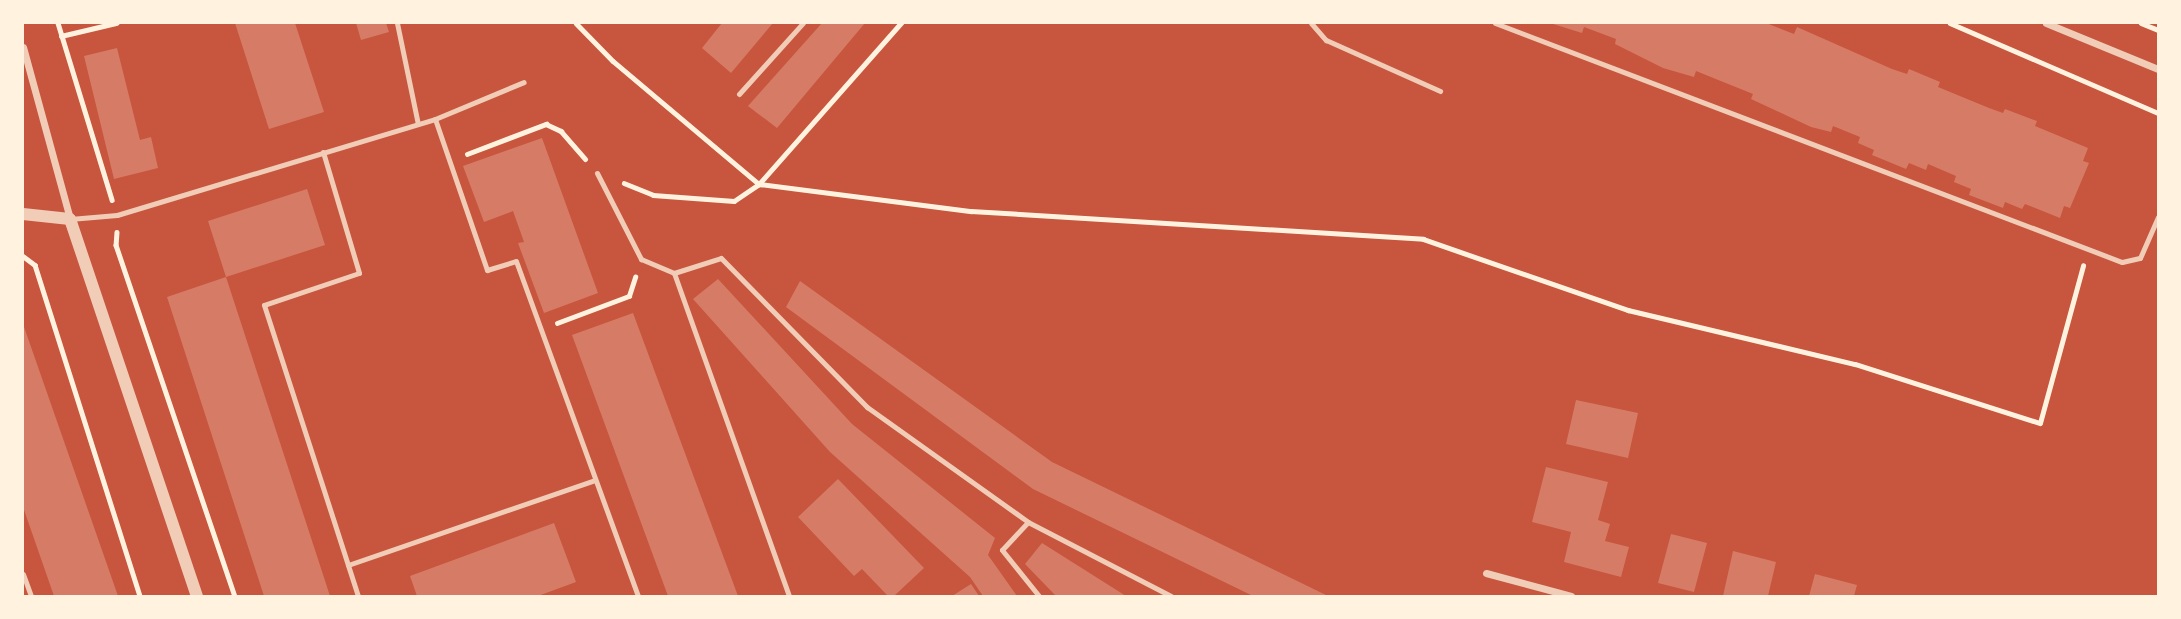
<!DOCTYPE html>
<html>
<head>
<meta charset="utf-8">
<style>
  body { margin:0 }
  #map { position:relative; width:2181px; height:619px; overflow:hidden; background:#c8553d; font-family:Bitter,serif }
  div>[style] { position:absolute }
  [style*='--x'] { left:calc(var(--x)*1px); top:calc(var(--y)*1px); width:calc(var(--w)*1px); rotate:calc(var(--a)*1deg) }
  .building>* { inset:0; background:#d67c66 }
  .path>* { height:4.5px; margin:-2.25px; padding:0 2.25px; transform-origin:2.25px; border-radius:2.25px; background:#fff3e0 }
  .service>* { height:5px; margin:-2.5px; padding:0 2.5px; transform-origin:2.5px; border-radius:2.5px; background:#f1ccb7 }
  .minor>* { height:7px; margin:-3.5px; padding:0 3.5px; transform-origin:3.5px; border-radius:3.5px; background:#f1ccb7 }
  .tertiary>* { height:12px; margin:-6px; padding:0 6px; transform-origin:6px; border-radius:6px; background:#f1ccb7 }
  span { translate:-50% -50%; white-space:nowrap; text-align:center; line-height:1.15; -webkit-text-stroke:5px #fff3e0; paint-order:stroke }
  .frame { position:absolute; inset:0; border:24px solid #fff3e0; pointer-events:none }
</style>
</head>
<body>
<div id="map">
  <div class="building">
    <i style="clip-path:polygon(235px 23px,295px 23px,324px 112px,269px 129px)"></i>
    <i style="clip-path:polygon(356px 23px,386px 23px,389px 32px,361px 40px)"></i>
    <i style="clip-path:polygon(722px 23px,773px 23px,731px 73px,702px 48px)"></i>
    <i style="clip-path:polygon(822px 23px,865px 23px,777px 128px,748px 106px)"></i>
    <i style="clip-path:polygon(1550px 23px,1766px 23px,1794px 34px,1797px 27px,1892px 69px,1907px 74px,1909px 69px,1940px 82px,1938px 87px,1989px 108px,2003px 113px,2005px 109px,2037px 121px,2035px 126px,2088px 148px,2083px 161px,2089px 163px,2070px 208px,2064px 206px,2060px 218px,2025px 204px,2022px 209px,2005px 202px,2003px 208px,1969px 195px,1971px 189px,1954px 182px,1956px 176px,1928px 164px,1926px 170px,1909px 163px,1906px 169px,1872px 155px,1874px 150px,1858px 143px,1860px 137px,1833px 126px,1831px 132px,1811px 127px,1751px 99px,1753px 94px,1696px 71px,1694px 77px,1663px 68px,1615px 44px,1616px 39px,1584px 27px,1582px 33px)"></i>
    <i style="clip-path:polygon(117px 48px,140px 140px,151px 137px,158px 168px,114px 179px,84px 56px)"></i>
    <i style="clip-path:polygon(542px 138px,598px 293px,544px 313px,518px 243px,524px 242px,513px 211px,484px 222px,463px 166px)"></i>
    <i style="clip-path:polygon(307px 189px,325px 245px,226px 277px,208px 221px)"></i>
    <i style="clip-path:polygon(226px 277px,330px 596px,264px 596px,167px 297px)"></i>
    <i style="clip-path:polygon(718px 279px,852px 424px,995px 538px,988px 555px,1017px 596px,983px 596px,970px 577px,830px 452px,693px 299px)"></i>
    <i style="clip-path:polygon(800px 281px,1052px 462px,1328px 596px,1253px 596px,1033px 489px,786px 307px)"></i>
    <i style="clip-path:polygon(633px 313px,738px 596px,668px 596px,572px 335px)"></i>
    <i style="clip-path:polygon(23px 324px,118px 596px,54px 596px,23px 507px)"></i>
    <i style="clip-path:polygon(1576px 400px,1638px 413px,1628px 458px,1566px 444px)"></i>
    <i style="clip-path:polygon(1546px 467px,1608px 482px,1598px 520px,1610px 524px,1605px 541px,1629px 547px,1621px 577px,1564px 562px,1571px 532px,1532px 522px)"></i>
    <i style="clip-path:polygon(838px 479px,924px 568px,894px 596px,888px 596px,862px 569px,854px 576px,798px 517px)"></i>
    <i style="clip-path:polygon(554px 523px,576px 582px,538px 596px,417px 596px,410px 576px)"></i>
    <i style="clip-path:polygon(1671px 534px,1707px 543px,1694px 592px,1658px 583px)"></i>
    <i style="clip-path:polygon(1042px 543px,1126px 596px,1056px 596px,1025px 564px)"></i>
    <i style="clip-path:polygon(1733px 551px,1776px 562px,1768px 596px,1723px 596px)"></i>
    <i style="clip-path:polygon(1815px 574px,1857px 585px,1854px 596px,1809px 596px)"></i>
    <i style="clip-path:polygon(971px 584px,979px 596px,952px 596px)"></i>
  </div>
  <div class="path">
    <i style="--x:58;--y:23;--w:185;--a:73"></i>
    <i style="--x:576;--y:23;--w:53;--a:45.8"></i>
    <i style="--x:613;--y:61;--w:191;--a:40.1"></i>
    <i style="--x:759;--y:184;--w:214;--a:7.3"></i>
    <i style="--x:971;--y:211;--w:453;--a:3.5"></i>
    <i style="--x:1423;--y:239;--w:217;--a:19.1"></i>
    <i style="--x:1628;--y:310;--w:233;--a:13.4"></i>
    <i style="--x:1855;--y:364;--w:194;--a:17.7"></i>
    <i style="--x:2040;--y:423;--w:163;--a:-74.7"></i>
    <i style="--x:1950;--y:23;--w:227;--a:23.4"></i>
    <i style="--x:2141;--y:23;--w:18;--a:22"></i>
    <i style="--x:61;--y:36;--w:57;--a:-13.3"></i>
    <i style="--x:467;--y:154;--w:85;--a:-20.8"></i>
    <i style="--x:546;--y:124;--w:17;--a:25"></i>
    <i style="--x:561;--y:131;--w:37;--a:49"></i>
    <i style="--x:624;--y:183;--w:31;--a:22"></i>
    <i style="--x:653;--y:195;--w:81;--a:4.2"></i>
    <i style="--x:734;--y:201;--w:30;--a:-34"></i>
    <i style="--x:759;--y:184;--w:215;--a:-48.6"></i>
    <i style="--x:117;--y:232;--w:13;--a:94"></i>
    <i style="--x:116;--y:245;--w:371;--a:71.3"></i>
    <i style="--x:23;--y:256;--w:15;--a:37"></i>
    <i style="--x:35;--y:265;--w:347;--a:72.4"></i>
    <i style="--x:557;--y:323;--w:77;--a:-20.6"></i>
    <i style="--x:629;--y:296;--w:20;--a:-72"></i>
  </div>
  <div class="service">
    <i style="--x:397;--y:23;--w:103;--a:78.3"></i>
    <i style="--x:1311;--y:23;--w:23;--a:49"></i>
    <i style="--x:1326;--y:40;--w:125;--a:24.1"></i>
    <i style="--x:1495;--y:23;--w:671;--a:20.87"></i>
    <i style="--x:2122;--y:262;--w:18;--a:-13"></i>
    <i style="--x:2140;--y:258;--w:45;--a:-66.3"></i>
    <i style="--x:739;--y:94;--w:96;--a:-48"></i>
    <i style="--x:435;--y:119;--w:160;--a:71"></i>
    <i style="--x:487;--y:270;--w:30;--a:-17"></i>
    <i style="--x:516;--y:261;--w:357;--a:70"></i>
    <i style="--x:323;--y:152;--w:126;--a:73.4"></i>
    <i style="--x:359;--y:273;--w:100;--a:161.4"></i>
    <i style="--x:264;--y:305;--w:306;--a:72.1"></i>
    <i style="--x:597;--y:173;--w:97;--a:62.9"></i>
    <i style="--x:641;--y:259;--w:36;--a:23"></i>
    <i style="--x:674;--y:273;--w:343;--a:70.4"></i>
    <i style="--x:70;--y:219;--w:47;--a:-4.9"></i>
    <i style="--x:117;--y:215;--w:332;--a:-16.8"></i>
    <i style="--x:435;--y:119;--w:96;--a:-22.6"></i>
    <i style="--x:674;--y:273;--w:49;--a:-17.7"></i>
    <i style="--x:721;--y:258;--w:209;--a:45.6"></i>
    <i style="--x:867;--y:407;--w:198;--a:35.5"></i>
    <i style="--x:1028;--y:522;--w:161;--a:27.4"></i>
    <i style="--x:1028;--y:522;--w:38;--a:133"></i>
    <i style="--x:1002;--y:550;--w:59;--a:51.2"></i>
    <i style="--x:348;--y:565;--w:261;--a:-19"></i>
    <i style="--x:23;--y:574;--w:23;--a:70"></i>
  </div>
  <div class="minor">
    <i style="--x:2046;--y:23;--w:121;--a:22.3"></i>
    <i style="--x:23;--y:47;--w:178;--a:74.7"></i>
    <i style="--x:1486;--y:573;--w:88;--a:15.1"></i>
  </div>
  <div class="tertiary">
    <i style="--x:23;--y:214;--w:47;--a:6.1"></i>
    <i style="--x:70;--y:219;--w:398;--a:71.4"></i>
  </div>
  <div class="frame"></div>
</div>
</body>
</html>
